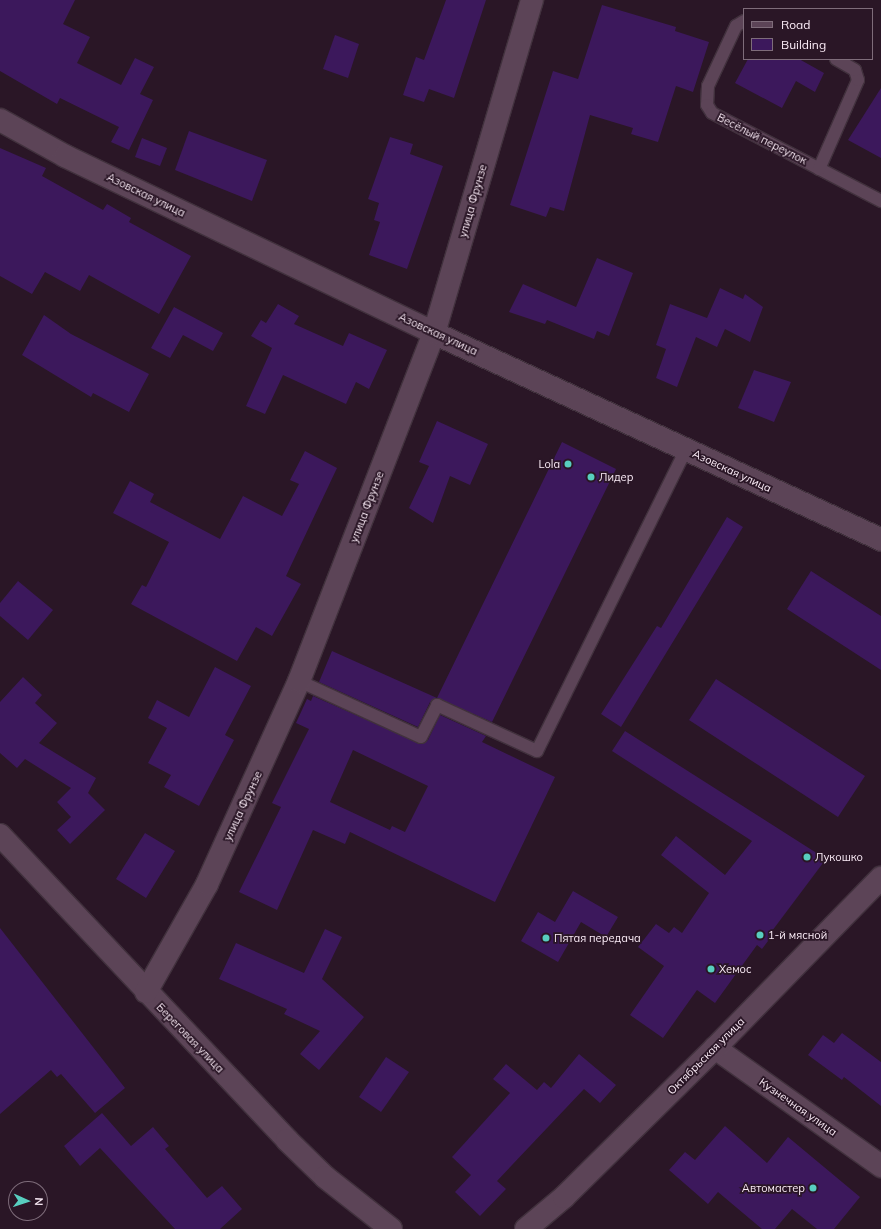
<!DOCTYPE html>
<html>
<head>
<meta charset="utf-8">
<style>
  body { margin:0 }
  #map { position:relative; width:881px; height:1229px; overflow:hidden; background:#2a1626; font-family:Mulish,sans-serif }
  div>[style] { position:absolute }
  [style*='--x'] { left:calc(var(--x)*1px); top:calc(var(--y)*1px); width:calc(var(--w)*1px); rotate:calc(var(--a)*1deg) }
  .building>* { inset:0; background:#3c185c }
  .roads { filter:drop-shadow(1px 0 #41313d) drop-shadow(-1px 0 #41313d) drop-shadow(0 1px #41313d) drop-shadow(0 -1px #41313d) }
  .service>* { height:12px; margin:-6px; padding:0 6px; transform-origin:6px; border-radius:6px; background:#5c4457 }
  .minor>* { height:22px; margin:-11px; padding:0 11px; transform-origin:11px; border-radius:11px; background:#5c4457 }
  .tertiary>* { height:22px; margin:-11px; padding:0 11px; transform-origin:11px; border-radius:11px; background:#5c4457 }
  .dots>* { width:11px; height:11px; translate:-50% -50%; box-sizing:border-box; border:2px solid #2a1626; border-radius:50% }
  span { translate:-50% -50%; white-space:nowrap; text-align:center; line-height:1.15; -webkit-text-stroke:3.5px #2a1626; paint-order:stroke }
  .street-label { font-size:11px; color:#fbecf7 }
  .poi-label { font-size:11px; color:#fbecf7 }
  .right { translate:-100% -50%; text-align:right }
  .left { translate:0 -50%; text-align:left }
  .legend { position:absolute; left:743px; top:8px; width:130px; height:52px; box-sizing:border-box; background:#2a1626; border:1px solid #7e6c7a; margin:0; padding:5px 7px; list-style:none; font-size:12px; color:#fbecf7 }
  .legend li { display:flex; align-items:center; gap:8px; height:20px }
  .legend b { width:20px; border:1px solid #7e6c7a }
  .north { position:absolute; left:8px; top:1181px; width:40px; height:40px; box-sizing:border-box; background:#2a1626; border:1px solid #7e6c7a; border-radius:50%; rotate:93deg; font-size:11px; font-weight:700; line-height:16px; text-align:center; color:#fbecf7 }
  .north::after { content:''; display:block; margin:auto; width:14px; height:18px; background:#58cebf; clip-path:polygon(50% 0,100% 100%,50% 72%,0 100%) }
</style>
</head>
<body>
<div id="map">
  <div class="building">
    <i style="clip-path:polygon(0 0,75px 0,63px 24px,90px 37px,77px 63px,121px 85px,135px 58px,154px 67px,140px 94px,153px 100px,129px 150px,111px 142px,119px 127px,60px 98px,57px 104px,0 71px)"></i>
    <i style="clip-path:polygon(446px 0,486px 0,454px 98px,429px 89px,424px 102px,403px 95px,416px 57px,424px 60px)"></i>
    <i style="clip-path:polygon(602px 5px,676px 27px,675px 31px,709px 42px,693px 92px,676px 86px,658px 142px,631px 134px,633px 128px,590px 115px,564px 211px,550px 207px,546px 217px,510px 205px,553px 71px,578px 79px)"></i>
    <i style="clip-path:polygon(335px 35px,359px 44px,348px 78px,323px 69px)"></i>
    <i style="clip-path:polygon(748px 59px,799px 59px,824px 73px,815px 92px,796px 81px,782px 108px,735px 83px)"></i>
    <i style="clip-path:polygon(881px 88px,881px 158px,848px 140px)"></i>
    <i style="clip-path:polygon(189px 131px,267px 160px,252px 201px,175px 170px)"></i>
    <i style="clip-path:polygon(390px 137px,413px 144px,410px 154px,443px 166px,407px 269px,369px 255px,380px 222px,374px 220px,379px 203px,368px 199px)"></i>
    <i style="clip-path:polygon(142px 138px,167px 148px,160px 166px,135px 157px)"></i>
    <i style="clip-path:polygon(0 148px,46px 168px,42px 176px,103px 210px,107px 204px,131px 218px,129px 222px,191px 256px,159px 314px,89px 275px,80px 291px,45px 272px,32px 294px,0 276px)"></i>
    <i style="clip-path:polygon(597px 258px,633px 273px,609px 336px,597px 331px,594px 339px,547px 320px,545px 324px,509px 312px,523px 284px,576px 307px)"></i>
    <i style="clip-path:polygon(720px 288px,743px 299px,745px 294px,763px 307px,750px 342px,725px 329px,717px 347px,696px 337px,677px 387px,656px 378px,666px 349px,656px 345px,670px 304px,707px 318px)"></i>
    <i style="clip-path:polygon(278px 304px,299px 316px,294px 324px,343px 346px,349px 333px,387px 350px,369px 389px,356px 382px,346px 404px,283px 375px,265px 414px,246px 406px,272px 348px,251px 336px,261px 320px,266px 323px)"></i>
    <i style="clip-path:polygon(174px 307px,223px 333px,213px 351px,183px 335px,170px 358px,151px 348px)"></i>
    <i style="clip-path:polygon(44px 315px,71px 334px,149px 374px,129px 412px,93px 393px,91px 397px,22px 355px)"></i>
    <i style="clip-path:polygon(754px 370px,791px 382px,774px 422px,738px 408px)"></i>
    <i style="clip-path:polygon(437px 421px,488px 444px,470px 485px,450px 476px,433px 523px,409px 508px,429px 466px,419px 462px)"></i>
    <i style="clip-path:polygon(562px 442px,616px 469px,492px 722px,437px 698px,430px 702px,418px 727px,319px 682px,332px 651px,437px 698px)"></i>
    <i style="clip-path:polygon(305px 451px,337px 468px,286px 576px,301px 584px,272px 636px,256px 627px,237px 661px,131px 604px,142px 585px,146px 587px,169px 542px,113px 513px,130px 481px,154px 494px,150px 502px,220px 539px,243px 496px,282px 516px,299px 484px,290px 480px)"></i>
    <i style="clip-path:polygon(727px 517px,743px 527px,621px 727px,601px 714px,657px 626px,661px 628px)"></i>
    <i style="clip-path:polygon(811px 571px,881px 616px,881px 670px,787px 609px)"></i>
    <i style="clip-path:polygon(18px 581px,53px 610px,28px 640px,0 616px,0 603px)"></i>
    <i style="clip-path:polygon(215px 667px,251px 686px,225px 735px,234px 740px,199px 806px,164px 787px,171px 775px,148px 763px,167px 728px,148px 718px,157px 700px,189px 717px)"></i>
    <i style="clip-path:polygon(23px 677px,42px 695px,35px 703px,57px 723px,39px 743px,96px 778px,88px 793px,105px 810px,70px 844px,57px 830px,71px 817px,57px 802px,71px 788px,25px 759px,17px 768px,0 753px,0 702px)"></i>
    <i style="clip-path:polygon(716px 679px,865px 776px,838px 817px,689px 720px)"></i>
    <i style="clip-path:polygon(evenodd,313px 696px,421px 744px,428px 740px,440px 715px,486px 736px,482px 742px,555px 777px,495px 902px,350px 832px,345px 844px,313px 830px,277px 910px,239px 892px,281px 807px,272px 803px,309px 729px,296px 723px,307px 699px,311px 701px,313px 696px,353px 750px,428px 786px,405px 832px,392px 826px,390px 830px,330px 802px,353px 750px)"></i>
    <i style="clip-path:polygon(625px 731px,826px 859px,772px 931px,774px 933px,762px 949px,757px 945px,715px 1003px,697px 990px,663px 1038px,630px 1015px,664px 966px,638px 947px,656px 924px,669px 933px,674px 927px,682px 933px,709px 893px,661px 855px,676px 836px,725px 875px,752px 841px,612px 751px)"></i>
    <i style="clip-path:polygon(145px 833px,175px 851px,146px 898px,116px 879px)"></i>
    <i style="clip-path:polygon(573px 891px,618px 917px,606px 937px,581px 922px,558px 962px,521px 941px,538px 912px,555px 922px)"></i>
    <i style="clip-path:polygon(0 928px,125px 1088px,95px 1113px,61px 1074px,57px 1077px,51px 1070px,0 1114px)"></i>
    <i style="clip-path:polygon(325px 929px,342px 937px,322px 979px,364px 1017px,319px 1070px,300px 1054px,320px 1031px,284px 1014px,287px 1009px,219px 979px,236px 943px,304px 973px)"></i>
    <i style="clip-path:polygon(842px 1033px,881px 1062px,881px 1106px,844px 1077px,842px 1080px,808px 1055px,823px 1035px,834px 1043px)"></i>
    <i style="clip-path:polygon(579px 1054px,616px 1085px,600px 1103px,584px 1089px,497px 1181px,506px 1189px,480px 1216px,455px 1192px,471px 1175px,452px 1157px,510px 1093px,493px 1079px,506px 1064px,537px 1090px,544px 1082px,551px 1088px)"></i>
    <i style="clip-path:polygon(386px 1057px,409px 1072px,381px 1112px,359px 1097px)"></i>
    <i style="clip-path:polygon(102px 1113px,131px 1146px,153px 1127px,169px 1146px,165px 1149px,207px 1198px,222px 1186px,242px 1209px,220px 1229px,175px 1229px,100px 1148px,80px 1166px,64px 1146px)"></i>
    <i style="clip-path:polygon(725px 1126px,767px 1163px,788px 1137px,860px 1197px,834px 1229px,817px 1229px,792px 1209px,775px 1229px,762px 1229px,718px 1192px,708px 1204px,669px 1170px,685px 1152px,695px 1160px)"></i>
  </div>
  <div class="roads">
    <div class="service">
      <i style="--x:744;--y:21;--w:9;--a:148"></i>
      <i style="--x:736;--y:26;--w:66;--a:115"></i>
      <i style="--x:708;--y:86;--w:19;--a:93"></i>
      <i style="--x:707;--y:105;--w:9;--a:58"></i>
      <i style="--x:712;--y:113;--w:191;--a:27.5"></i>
      <i style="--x:819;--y:169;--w:97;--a:-66.3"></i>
      <i style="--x:858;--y:80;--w:10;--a:-107"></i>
      <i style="--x:855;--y:70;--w:22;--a:-150"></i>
      <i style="--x:299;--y:681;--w:134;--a:24.7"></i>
      <i style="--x:421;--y:737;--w:36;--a:-63"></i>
      <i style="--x:437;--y:705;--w:110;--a:24.7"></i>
      <i style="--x:537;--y:751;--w:336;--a:-63.7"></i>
    </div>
    <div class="minor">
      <i style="--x:0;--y:120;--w:74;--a:29"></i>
      <i style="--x:65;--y:156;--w:409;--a:25.6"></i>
      <i style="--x:434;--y:333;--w:493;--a:24.8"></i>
      <i style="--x:0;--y:835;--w:419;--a:46.7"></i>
      <i style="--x:287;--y:1140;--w:53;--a:44.2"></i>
      <i style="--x:325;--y:1177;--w:84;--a:38.2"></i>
      <i style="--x:146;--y:992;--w:124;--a:-60.5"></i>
      <i style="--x:207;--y:884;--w:223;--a:-65.6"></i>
      <i style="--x:299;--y:681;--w:373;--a:-68.8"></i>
      <i style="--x:434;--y:333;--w:347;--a:-73.6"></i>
      <i style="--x:715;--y:1048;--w:204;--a:35.4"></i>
    </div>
    <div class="tertiary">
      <i style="--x:526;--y:1229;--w:50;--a:-40.1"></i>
      <i style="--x:564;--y:1197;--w:212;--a:-44.6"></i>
      <i style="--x:715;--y:1048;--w:238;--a:-45.7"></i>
    </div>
  </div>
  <div class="dots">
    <i style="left:568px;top:464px;background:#58cebf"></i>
    <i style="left:591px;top:477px;background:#58cebf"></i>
    <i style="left:807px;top:857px;background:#58cebf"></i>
    <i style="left:760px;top:935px;background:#58cebf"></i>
    <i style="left:546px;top:938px;background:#58cebf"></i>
    <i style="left:711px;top:969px;background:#58cebf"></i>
    <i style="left:813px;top:1188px;background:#58cebf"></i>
  </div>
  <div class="street-label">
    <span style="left:762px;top:139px;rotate:27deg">Весёлый переулок</span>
    <span style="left:146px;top:195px;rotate:26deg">Азовская улица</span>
    <span style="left:473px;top:201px;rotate:-74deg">улица Фрунзе</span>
    <span style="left:438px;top:334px;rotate:25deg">Азовская улица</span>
    <span style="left:732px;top:471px;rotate:25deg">Азовская улица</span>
    <span style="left:367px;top:507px;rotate:-69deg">улица Фрунзе</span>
    <span style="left:243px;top:806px;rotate:-65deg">улица Фрунзе</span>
    <span style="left:190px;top:1038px;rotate:46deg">Береговая улица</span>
    <span style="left:706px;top:1056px;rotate:-45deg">Октябрьская улица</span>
    <span style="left:798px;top:1107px;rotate:35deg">Кузнечная улица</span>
  </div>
  <div class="poi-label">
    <span class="right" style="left:560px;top:464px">Lola</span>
    <span class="left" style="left:599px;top:477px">Лидер</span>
    <span class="left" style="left:815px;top:857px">Лукошко</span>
    <span class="left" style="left:768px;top:935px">1-й мясной</span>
    <span class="left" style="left:554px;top:938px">Пятая передача</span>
    <span class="left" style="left:719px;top:969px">Хемос</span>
    <span class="right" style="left:805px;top:1188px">Автомастер</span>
  </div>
  <ul class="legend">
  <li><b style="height:5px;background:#5c4457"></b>Road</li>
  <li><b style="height:11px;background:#3c185c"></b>Building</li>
  </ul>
  <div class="north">N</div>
</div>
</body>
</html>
